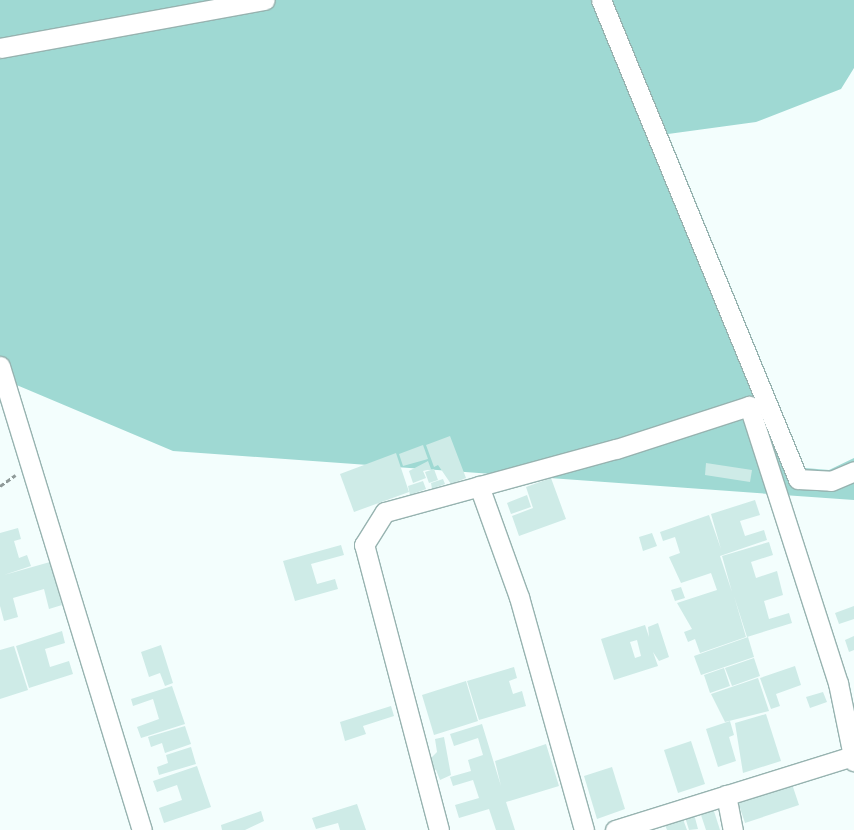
<!DOCTYPE html>
<html>
<head>
<meta charset="utf-8">
<style>
  body { margin:0 }
  #map { position:relative; width:854px; height:830px; overflow:hidden; background:#f3fefd; font-family:"Work Sans",sans-serif }
  div>[style] { position:absolute }
  [style*='--x'] { left:calc(var(--x)*1px); top:calc(var(--y)*1px); width:calc(var(--w)*1px); rotate:calc(var(--a)*1deg) }
  .green>* { inset:0; background:#9fd9d3 }
  .building>* { inset:0; background:#ceebe7 }
  .path>* { height:3px; margin-top:-1.5px; transform-origin:0; background:repeating-linear-gradient(90deg,#8f9a99 0 5px,transparent 0 7.5px) }
  .roads { filter:drop-shadow(1px 0 #97b3b0) drop-shadow(-1px 0 #97b3b0) drop-shadow(0 1px #97b3b0) drop-shadow(0 -1px #97b3b0) }
  .minor>* { height:19px; margin:-9.5px; padding:0 9.5px; transform-origin:9.5px; border-radius:9.5px; background:#fff }
  span { translate:-50% -50%; white-space:nowrap; text-align:center; line-height:1.15; -webkit-text-stroke:4.5px #f3fefd; paint-order:stroke }
</style>
</head>
<body>
<div id="map">
  <div class="green">
    <i style="clip-path:polygon(0 0,854px 0,854px 68px,841px 89px,756px 122px,668px 134px,805px 468px,829px 470px,854px 458px,854px 500px,173px 451px,0 378px)"></i>
  </div>
  <div class="building">
    <i style="clip-path:polygon(450px 436px,466px 478px,451px 484px,438px 465px,434px 467px,426px 445px)"></i>
    <i style="clip-path:polygon(423px 445px,428px 459px,403px 466px,399px 454px)"></i>
    <i style="clip-path:polygon(396px 453px,409px 492px,354px 512px,340px 474px)"></i>
    <i style="clip-path:polygon(428px 461px,431px 469px,423px 471px,426px 478px,413px 483px,409px 471px)"></i>
    <i style="clip-path:polygon(706px 463px,752px 470px,750px 482px,705px 475px)"></i>
    <i style="clip-path:polygon(434px 469px,438px 480px,429px 483px,425px 472px)"></i>
    <i style="clip-path:polygon(551px 478px,566px 519px,519px 536px,512px 516px,533px 508px,526px 487px)"></i>
    <i style="clip-path:polygon(443px 479px,445px 484px,432px 489px,431px 483px)"></i>
    <i style="clip-path:polygon(423px 481px,426px 489px,410px 495px,408px 486px)"></i>
    <i style="clip-path:polygon(527px 495px,531px 507px,511px 514px,507px 503px)"></i>
    <i style="clip-path:polygon(755px 500px,760px 515px,740px 521px,745px 536px,764px 530px,767px 540px,720px 556px,732px 592px,722px 556px,769px 542px,773px 555px,751px 562px,756px 578px,777px 571px,783px 595px,764px 601px,769px 619px,789px 613px,792px 623px,747px 637px,734px 596px,746px 637px,700px 653px,695px 639px,688px 642px,684px 632px,692px 629px,677px 603px,717px 590px,711px 573px,681px 583px,669px 557px,680px 553px,675px 537px,663px 541px,660px 532px,709px 515px,721px 549px,711px 514px)"></i>
    <i style="clip-path:polygon(18px 528px,21px 539px,14px 541px,19px 558px,27px 555px,31px 566px,4px 575px,50px 562px,62px 605px,49px 609px,44px 589px,13px 598px,18px 617px,4px 621px,0 606px,0 533px)"></i>
    <i style="clip-path:polygon(652px 533px,657px 546px,643px 551px,639px 537px)"></i>
    <i style="clip-path:polygon(341px 545px,344px 555px,311px 564px,317px 584px,335px 579px,338px 589px,295px 601px,283px 561px)"></i>
    <i style="clip-path:polygon(681px 587px,685px 598px,675px 601px,671px 590px)"></i>
    <i style="clip-path:polygon(854px 606px,854px 619px,839px 624px,835px 613px)"></i>
    <i style="clip-path:polygon(evenodd,658px 623px,669px 657px,659px 661px,653px 652px,658px 666px,614px 680px,601px 639px,645px 625px,649px 637px,648px 627px,658px 623px,637px 640px,641px 656px,635px 658px,630px 642px,637px 640px)"></i>
    <i style="clip-path:polygon(62px 631px,65px 643px,45px 649px,50px 667px,69px 661px,73px 674px,29px 688px,16px 646px)"></i>
    <i style="clip-path:polygon(854px 636px,854px 650px,849px 652px,845px 640px)"></i>
    <i style="clip-path:polygon(748px 637px,754px 657px,701px 675px,694px 656px)"></i>
    <i style="clip-path:polygon(161px 645px,173px 683px,165px 686px,160px 673px,149px 677px,141px 652px)"></i>
    <i style="clip-path:polygon(14px 646px,28px 690px,0 699px,0 650px)"></i>
    <i style="clip-path:polygon(754px 658px,760px 676px,732px 686px,725px 668px)"></i>
    <i style="clip-path:polygon(795px 666px,801px 685px,776px 694px,780px 706px,771px 709px,760px 678px)"></i>
    <i style="clip-path:polygon(514px 667px,517px 678px,509px 681px,513px 694px,522px 691px,526px 706px,479px 720px,467px 681px)"></i>
    <i style="clip-path:polygon(724px 668px,730px 686px,710px 693px,704px 675px)"></i>
    <i style="clip-path:polygon(758px 678px,769px 711px,725px 722px,711px 694px)"></i>
    <i style="clip-path:polygon(466px 681px,478px 721px,434px 735px,422px 695px)"></i>
    <i style="clip-path:polygon(172px 686px,185px 724px,141px 738px,137px 727px,159px 719px,153px 699px,133px 706px,131px 699px)"></i>
    <i style="clip-path:polygon(823px 692px,827px 702px,810px 708px,806px 697px)"></i>
    <i style="clip-path:polygon(391px 706px,394px 716px,363px 726px,366px 734px,345px 741px,340px 722px)"></i>
    <i style="clip-path:polygon(766px 714px,781px 761px,743px 773px,735px 723px)"></i>
    <i style="clip-path:polygon(730px 721px,734px 735px,729px 737px,736px 761px,718px 767px,706px 729px)"></i>
    <i style="clip-path:polygon(482px 724px,501px 786px,495px 761px,546px 744px,559px 786px,506px 802px,515px 830px,496px 830px,489px 809px,459px 818px,455px 805px,479px 798px,473px 780px,453px 786px,450px 777px,471px 771px,468px 760px,483px 755px,478px 738px,454px 746px,450px 734px)"></i>
    <i style="clip-path:polygon(185px 726px,191px 744px,165px 753px,162px 743px,151px 747px,148px 737px)"></i>
    <i style="clip-path:polygon(444px 737px,451px 775px,440px 780px,436px 770px,425px 764px,437px 752px,435px 739px)"></i>
    <i style="clip-path:polygon(691px 741px,705px 784px,678px 793px,664px 750px)"></i>
    <i style="clip-path:polygon(191px 747px,196px 764px,159px 775px,157px 767px,168px 763px,166px 755px)"></i>
    <i style="clip-path:polygon(197px 766px,211px 807px,164px 823px,159px 808px,182px 800px,177px 785px,157px 792px,153px 781px)"></i>
    <i style="clip-path:polygon(612px 767px,625px 809px,597px 819px,584px 776px)"></i>
    <i style="clip-path:polygon(792px 784px,799px 805px,745px 823px,738px 802px)"></i>
    <i style="clip-path:polygon(357px 804px,366px 830px,340px 830px,338px 823px,316px 829px,312px 818px)"></i>
    <i style="clip-path:polygon(713px 808px,720px 830px,706px 830px,700px 812px)"></i>
    <i style="clip-path:polygon(261px 811px,264px 821px,245px 830px,222px 830px,221px 825px)"></i>
    <i style="clip-path:polygon(694px 814px,698px 829px,689px 830px,685px 817px)"></i>
    <i style="clip-path:polygon(683px 819px,687px 830px,667px 830px,665px 825px)"></i>
  </div>
  <div class="path">
    <i style="--x:0;--y:486;--w:19;--a:-35"></i>
  </div>
  <div class="roads">
    <div class="minor">
      <i style="--x:601;--y:0;--w:518;--a:67.64"></i>
      <i style="--x:798;--y:479;--w:33;--a:3"></i>
      <i style="--x:831;--y:481;--w:25;--a:-23"></i>
      <i style="--x:0;--y:48;--w:269;--a:-10.3"></i>
      <i style="--x:0;--y:366;--w:485;--a:73"></i>
      <i style="--x:479;--y:486;--w:118;--a:70.2"></i>
      <i style="--x:519;--y:597;--w:242;--a:74.4"></i>
      <i style="--x:726;--y:795;--w:36;--a:79"></i>
      <i style="--x:439;--y:830;--w:295;--a:-104.7"></i>
      <i style="--x:364;--y:545;--w:39;--a:-58"></i>
      <i style="--x:385;--y:512;--w:239;--a:-15.3"></i>
      <i style="--x:616;--y:449;--w:140;--a:-17.9"></i>
      <i style="--x:749;--y:406;--w:291;--a:72.2"></i>
      <i style="--x:838;--y:683;--w:80;--a:78.4"></i>
      <i style="--x:615;--y:830;--w:249;--a:-17.3"></i>
    </div>
  </div>
</div>
</body>
</html>
